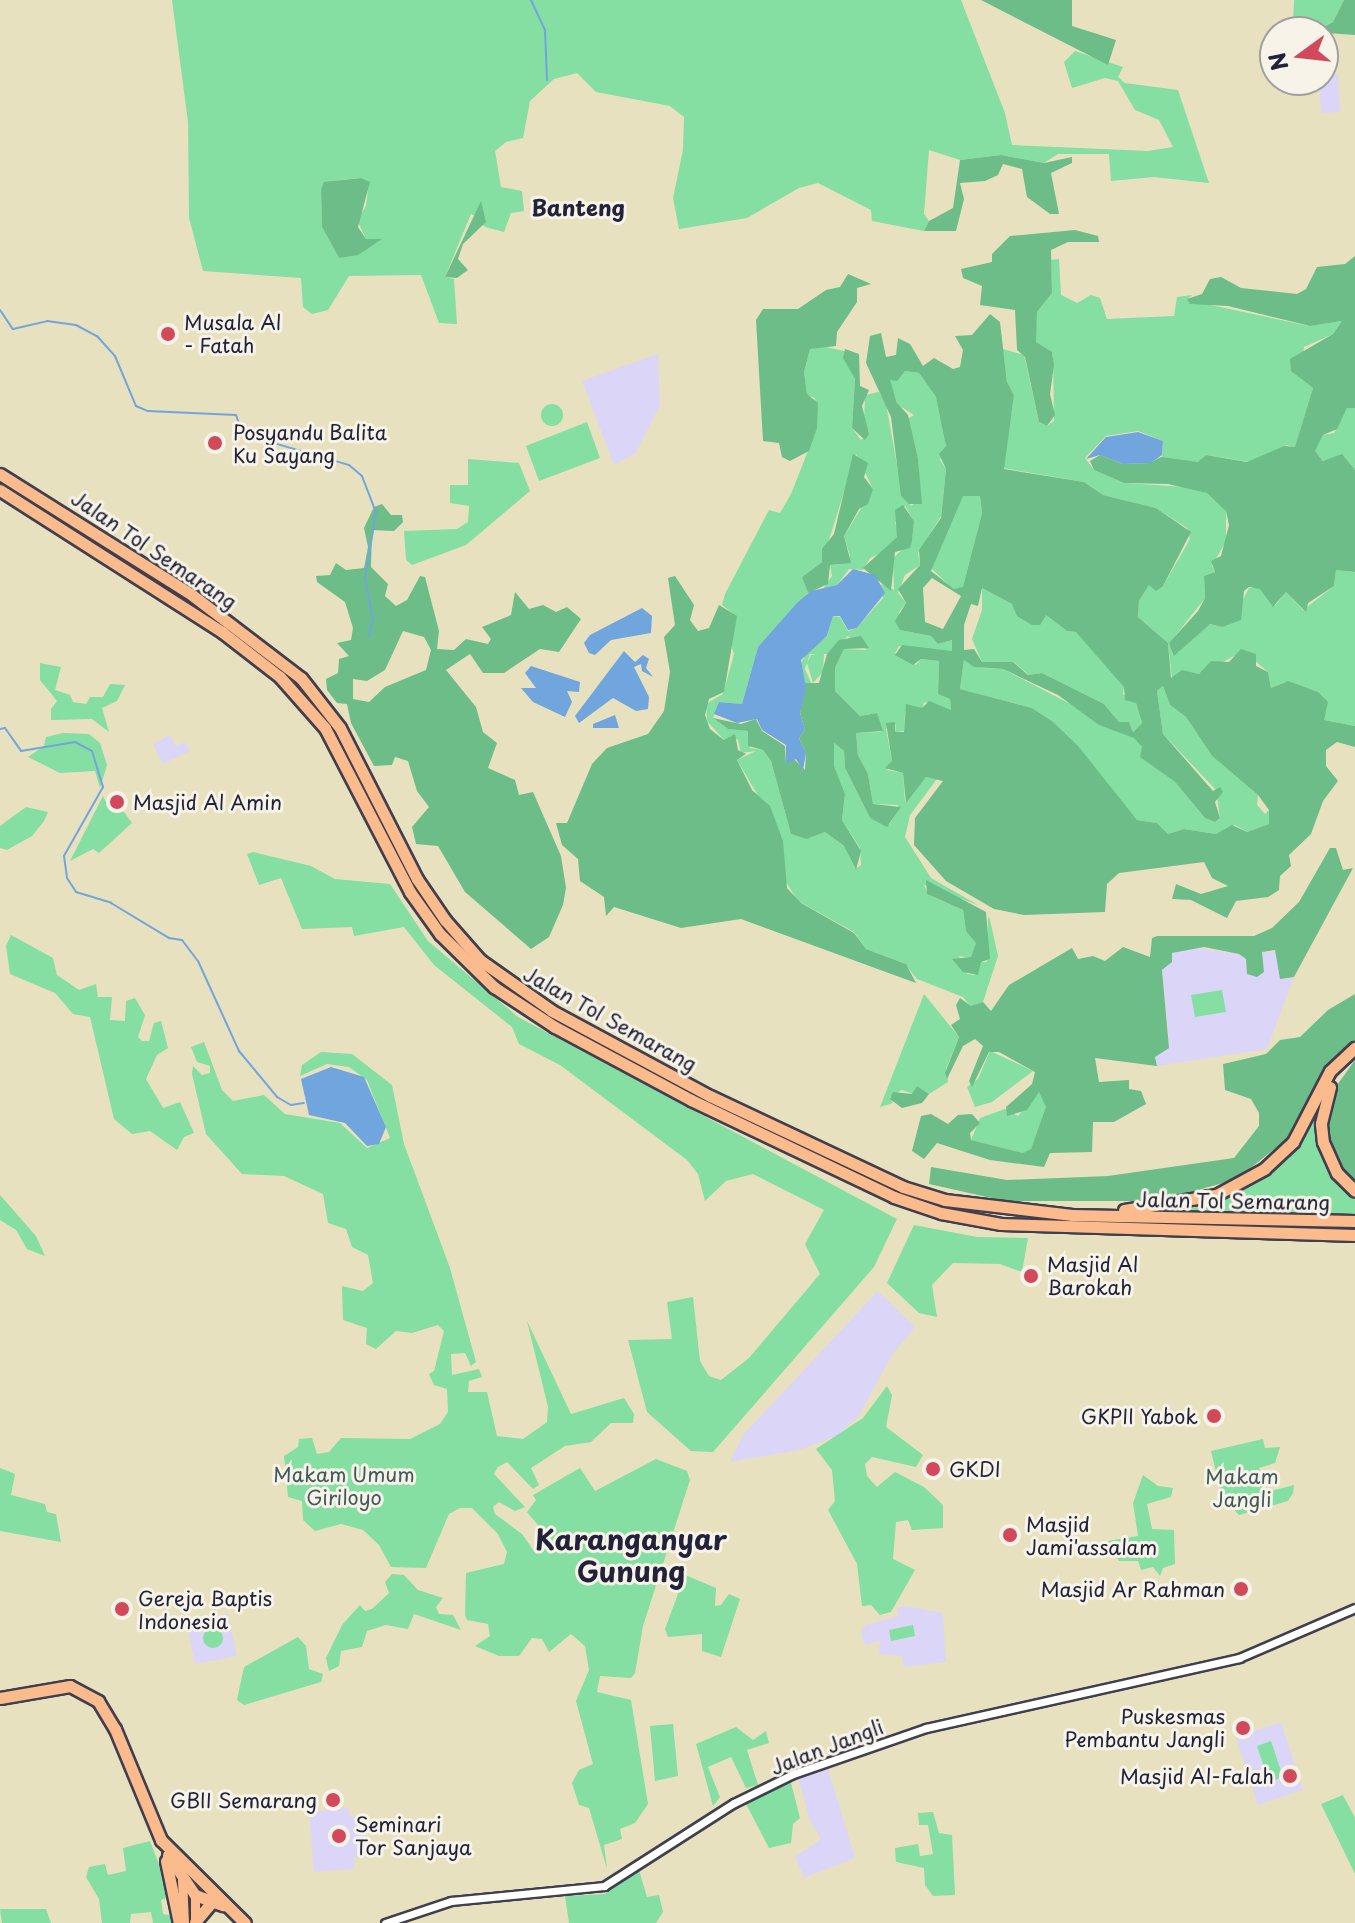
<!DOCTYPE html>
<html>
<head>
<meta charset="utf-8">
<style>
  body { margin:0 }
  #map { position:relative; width:1355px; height:1923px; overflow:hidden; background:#e8e1bf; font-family:"Playpen Sans",sans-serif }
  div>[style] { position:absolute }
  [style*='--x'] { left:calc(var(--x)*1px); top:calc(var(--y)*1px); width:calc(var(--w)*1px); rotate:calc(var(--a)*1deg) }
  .built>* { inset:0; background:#dbd6f7 }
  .green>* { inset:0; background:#85dea2 }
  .round { border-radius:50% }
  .forest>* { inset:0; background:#6cbd88 }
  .water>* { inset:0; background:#71a5dd }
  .stream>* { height:2px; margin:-1px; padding:0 1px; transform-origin:1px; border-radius:1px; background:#71a5dd }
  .roads { filter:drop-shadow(2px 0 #403f4f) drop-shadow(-2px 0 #403f4f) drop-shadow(0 2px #403f4f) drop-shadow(0 -2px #403f4f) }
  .minor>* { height:7px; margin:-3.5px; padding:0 3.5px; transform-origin:3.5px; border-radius:3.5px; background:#fff }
  .major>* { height:9px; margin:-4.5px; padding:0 4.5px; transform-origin:4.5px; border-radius:4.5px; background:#fbbb8d }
  .highway>* { height:11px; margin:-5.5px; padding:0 5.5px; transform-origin:5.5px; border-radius:5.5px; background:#fbbb8d }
  .dots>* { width:22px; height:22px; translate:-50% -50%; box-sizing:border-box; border:4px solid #f7f3e8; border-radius:50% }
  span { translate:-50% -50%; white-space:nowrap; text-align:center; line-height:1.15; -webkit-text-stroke:6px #f7f3e8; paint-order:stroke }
  .poi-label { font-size:20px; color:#22223b }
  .left { translate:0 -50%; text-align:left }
  .right { translate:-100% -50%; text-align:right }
  .street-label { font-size:20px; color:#22223b }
  .park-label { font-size:20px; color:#405a5a }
  .neighbourhood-label { font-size:22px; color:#22223b; font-weight:700 }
  .district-label { font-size:28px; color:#22223b; font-weight:700 }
  .north { position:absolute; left:1259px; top:16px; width:80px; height:80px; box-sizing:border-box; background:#f7f3e8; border:2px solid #a29fa3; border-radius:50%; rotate:255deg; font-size:22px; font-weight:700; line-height:32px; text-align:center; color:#22223b }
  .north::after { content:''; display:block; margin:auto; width:28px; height:36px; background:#d1495b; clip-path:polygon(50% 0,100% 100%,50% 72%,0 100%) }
</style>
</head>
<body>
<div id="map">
  <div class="built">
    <i style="clip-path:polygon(1338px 74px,1340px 112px,1321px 113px,1319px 80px)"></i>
    <i style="clip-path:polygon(658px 354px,660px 405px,636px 453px,614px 465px,582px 381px)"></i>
    <i style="clip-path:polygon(170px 735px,176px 746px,185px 742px,190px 751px,163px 764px,153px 744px)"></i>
    <i style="clip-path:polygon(1187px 947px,1239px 954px,1246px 959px,1247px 971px,1264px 972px,1262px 952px,1277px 952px,1290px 979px,1294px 977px,1267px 1049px,1157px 1066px,1155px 1057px,1169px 1042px,1162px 968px,1174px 951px)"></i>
    <i style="clip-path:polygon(878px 1291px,915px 1327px,892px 1355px,858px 1417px,837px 1436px,799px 1450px,730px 1462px,743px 1435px)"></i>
    <i style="clip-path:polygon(906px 1606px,943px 1613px,946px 1662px,904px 1667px,902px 1656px,879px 1654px,880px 1641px,865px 1645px,861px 1631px,866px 1625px,899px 1616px,897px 1608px)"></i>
    <i style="clip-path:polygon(228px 1614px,237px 1656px,195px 1664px,186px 1621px)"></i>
    <i style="clip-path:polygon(1281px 1722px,1303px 1790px,1258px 1805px,1236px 1737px)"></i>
    <i style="clip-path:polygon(828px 1769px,855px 1858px,804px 1878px,795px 1857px,821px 1839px,810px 1821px,798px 1777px)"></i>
    <i style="clip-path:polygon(349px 1808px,350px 1816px,365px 1815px,369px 1856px,354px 1858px,354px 1869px,314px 1872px,309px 1812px)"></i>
  </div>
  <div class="green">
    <i style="clip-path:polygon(evenodd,172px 0,961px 0,1005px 113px,1012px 145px,1148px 151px,1173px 147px,1159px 120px,1135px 110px,1118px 81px,1105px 78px,1072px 88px,1064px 62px,1075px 51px,1123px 67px,1118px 77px,1125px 83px,1178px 90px,1209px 183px,1154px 177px,1111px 181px,1109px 154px,1058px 154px,1044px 163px,1001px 155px,960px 160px,929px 150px,924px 214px,929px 221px,924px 231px,872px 221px,871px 210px,818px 183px,799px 188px,747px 218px,679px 229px,673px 198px,683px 150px,684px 117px,670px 106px,596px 92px,577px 73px,554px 79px,530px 101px,523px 138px,506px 142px,495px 151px,501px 187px,522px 191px,524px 211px,511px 213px,504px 232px,485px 227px,481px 223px,486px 221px,471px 214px,445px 277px,454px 279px,457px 324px,439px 323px,421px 275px,349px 276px,328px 310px,312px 314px,303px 307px,301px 278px,203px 271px,189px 218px,188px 122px,172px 0,361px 178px,369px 182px,366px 206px,357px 220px,366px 239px,339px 258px,322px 227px,321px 191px,340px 180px,361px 178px)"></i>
    <i style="clip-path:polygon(1294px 0,1344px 0,1333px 22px,1313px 30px,1293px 24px)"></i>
    <i style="clip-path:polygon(1059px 259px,1061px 295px,1077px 303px,1091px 295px,1100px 298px,1107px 319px,1174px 316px,1177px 297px,1192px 295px,1187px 300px,1309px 326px,1342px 321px,1333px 334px,1304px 347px,1300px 378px,1313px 388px,1295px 448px,1287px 445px,1250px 462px,1206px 455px,1199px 462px,1183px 461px,1162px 458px,1163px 441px,1138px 431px,1106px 436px,1085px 458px,1094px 470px,1124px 483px,1187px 487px,1207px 493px,1226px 510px,1226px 541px,1212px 566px,1215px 572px,1204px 576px,1205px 598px,1169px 644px,1178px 653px,1191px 636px,1210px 624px,1222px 627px,1231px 622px,1249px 588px,1260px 588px,1275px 606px,1286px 592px,1303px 610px,1334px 586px,1336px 570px,1355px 572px,1355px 726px,1324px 720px,1316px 691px,1285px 682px,1271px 688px,1268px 672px,1244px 651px,1199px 674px,1182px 671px,1172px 679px,1168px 643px,1138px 617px,1139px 601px,1149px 585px,1163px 586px,1190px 539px,1187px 528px,1156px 508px,1103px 495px,1084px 482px,1003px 468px,1014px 395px,1007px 382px,1003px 349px,1024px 355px,1039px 422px,1047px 426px,1054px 421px,1053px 355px,1035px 342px,1037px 312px,1052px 293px,1051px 260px)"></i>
    <i style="clip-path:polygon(evenodd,821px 346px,844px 351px,850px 365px,855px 380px,852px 428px,861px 440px,869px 432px,864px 425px,865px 395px,879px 392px,886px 404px,901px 487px,911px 506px,920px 499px,918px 459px,906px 420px,914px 415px,898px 405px,889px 380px,905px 371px,919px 373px,936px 397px,942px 418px,946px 446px,940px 460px,946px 469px,941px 516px,918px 553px,920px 565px,905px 575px,898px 593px,906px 603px,899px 612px,900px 630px,931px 636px,938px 644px,952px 640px,952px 651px,899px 646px,895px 653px,916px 665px,921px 659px,939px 661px,938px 694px,950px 699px,951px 710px,924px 702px,923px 708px,905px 712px,904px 731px,895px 732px,896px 725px,886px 729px,892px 761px,887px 770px,903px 773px,905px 802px,926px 777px,937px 779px,910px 815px,905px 837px,931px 878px,978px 905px,924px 885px,929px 895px,963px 910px,966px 931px,977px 941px,971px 958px,959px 956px,967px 974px,975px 975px,981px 962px,987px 962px,988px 916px,990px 920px,998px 956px,983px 1002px,971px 1007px,963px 997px,917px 979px,904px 963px,866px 949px,854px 932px,798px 901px,784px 879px,780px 833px,737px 760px,756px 751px,741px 753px,738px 740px,731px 736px,725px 741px,707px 721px,706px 704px,723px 694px,734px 654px,730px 642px,736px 616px,722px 605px,725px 594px,769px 510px,780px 513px,791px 494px,817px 428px,815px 398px,807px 395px,804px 372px,810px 349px,821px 346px,856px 454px,873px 489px,844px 536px,850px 556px,842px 564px,830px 565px,832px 576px,823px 589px,837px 585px,849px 569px,863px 570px,870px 558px,888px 550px,900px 532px,895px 523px,905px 506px,914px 521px,912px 541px,893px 558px,894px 590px,881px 584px,883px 598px,857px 628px,848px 631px,840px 617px,833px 616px,827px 637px,812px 645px,799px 666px,805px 683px,812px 685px,805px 669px,810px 654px,827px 654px,848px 636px,867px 650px,844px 649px,835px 668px,835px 691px,860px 716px,877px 713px,881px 732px,856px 733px,858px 755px,868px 774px,873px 804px,898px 805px,898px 811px,889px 825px,870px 818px,845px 768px,844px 751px,834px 743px,834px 767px,845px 794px,842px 820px,860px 848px,861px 865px,855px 869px,845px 847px,825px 832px,810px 838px,791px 834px,771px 761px,763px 750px,750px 748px,748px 731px,728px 729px,713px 718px,719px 702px,742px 704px,758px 647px,808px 593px,802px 577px,822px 562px,856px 454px)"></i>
    <i class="round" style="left:541px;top:404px;width:22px;height:22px"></i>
    <i style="clip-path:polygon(1347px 408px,1355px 408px,1355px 470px,1343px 456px,1324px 461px,1314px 451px,1323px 435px,1334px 433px)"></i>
    <i style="clip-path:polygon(587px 422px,600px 458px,539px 481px,526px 446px)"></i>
    <i style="clip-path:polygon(468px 459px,519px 463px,530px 491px,466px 545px,412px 565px,406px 560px,404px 531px,457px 529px,468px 522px,469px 506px,450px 503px,450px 485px,468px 485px)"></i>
    <i style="clip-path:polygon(963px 495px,980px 496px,982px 513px,963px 588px,953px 589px,931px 568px)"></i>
    <i style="clip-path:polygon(982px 588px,1012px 604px,1032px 625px,1046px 615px,1067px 631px,1076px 632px,1106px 662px,1124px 687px,1123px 694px,1136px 703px,1142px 723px,1133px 732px,1129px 722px,1119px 722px,1104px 704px,1042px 673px,1029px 675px,1014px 662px,982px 662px,972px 639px,982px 610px)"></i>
    <i style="clip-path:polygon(824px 653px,823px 672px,813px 683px,807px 663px,811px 655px)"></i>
    <i style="clip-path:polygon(964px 660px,982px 668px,1003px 669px,1134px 737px,1142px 747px,1142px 758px,1175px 782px,1205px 818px,1215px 822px,1220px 818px,1216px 790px,1163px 734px,1157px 691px,1163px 686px,1170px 705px,1186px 717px,1212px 756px,1258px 795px,1257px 805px,1265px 814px,1269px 810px,1269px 824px,1247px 832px,1235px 825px,1216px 834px,1184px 829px,1168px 834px,1157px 823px,1137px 820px,1052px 721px,1032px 708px,960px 689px)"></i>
    <i style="clip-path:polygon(40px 663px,61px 667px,55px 690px,70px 695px,73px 702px,86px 704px,90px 697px,103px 697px,110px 684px,125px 685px,117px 701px,102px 708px,109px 732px,92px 719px,51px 720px,51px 709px,57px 701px,40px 680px)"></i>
    <i style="clip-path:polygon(63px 733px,89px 734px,100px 743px,107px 765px,100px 788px,95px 771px,60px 773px,28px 757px,44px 746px,46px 737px)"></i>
    <i style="clip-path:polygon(103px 796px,110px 810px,124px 812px,132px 823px,99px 853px,93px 849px,70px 861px)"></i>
    <i style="clip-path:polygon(26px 807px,48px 812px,44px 821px,32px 836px,7px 850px,0 848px,0 826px)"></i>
    <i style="clip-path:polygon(253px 852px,311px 866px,335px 879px,390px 884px,428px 941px,518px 1017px,897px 1219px,874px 1267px,713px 1452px,691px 1451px,647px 1412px,628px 1340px,672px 1339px,667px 1302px,693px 1297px,700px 1361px,709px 1376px,721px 1380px,749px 1358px,820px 1274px,805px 1244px,824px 1210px,753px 1174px,726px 1181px,705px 1201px,698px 1174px,687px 1160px,560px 1065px,519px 1044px,512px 1027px,434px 965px,404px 927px,354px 936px,352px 927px,302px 929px,281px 878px,259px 885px,247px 854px)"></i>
    <i style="clip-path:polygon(11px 935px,53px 958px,57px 975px,79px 990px,96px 984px,98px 997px,112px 997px,110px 1020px,125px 1021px,126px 1001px,135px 998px,145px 1015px,138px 1037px,142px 1041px,149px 1041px,154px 1023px,161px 1021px,168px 1048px,157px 1055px,146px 1079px,163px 1108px,180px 1102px,194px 1133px,184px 1137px,177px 1150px,150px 1131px,132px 1134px,114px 1119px,90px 1017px,73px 1014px,55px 993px,10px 974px,6px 946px)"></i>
    <i style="clip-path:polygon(1222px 990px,1226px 1012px,1195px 1017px,1191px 995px)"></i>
    <i style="clip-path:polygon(924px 994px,959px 1037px,946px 1069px,948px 1082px,929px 1094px,917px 1086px,913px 1094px,902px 1090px,890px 1097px,893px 1103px,880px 1107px)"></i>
    <i style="clip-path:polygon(204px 1042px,222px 1090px,233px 1101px,264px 1095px,285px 1114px,340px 1123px,367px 1148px,390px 1138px,367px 1080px,349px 1067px,327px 1064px,300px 1076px,302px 1065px,321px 1052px,352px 1054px,392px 1085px,404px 1144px,450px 1268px,476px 1362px,471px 1366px,465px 1353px,451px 1354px,452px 1375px,479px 1369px,482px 1377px,469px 1381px,468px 1392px,487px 1392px,497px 1436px,523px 1439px,547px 1422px,548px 1407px,527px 1321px,571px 1414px,624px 1398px,634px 1414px,633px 1423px,611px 1423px,591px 1442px,565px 1446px,531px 1468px,539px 1485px,533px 1489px,507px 1462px,498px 1467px,494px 1474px,525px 1507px,515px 1511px,499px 1502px,493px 1507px,495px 1514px,522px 1534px,536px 1554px,554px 1544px,527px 1512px,536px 1500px,533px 1495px,580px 1468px,595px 1491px,656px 1459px,687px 1471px,690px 1480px,643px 1626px,635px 1673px,631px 1678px,600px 1676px,597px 1692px,631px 1700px,648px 1804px,635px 1823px,620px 1829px,622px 1839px,604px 1845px,607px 1869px,589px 1808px,579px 1805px,572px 1783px,579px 1770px,593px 1764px,576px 1701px,589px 1670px,585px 1646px,571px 1634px,549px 1652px,542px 1639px,532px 1638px,519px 1656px,499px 1656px,475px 1646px,490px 1636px,488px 1624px,467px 1620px,465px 1615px,466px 1573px,504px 1564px,507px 1552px,498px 1534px,472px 1508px,460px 1508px,449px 1514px,426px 1568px,391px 1567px,379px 1545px,363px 1530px,341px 1524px,315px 1531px,303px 1520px,302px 1501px,288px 1497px,284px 1456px,298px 1447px,299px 1439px,312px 1438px,317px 1454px,329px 1452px,341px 1438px,410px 1439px,440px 1424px,448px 1412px,447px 1389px,434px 1385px,429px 1374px,434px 1371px,444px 1331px,438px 1325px,412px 1333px,396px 1331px,376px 1349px,366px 1344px,367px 1328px,343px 1320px,342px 1286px,363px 1291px,373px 1283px,368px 1255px,352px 1247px,346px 1229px,328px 1223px,323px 1194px,284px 1176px,242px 1174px,206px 1134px,192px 1074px,193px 1066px,202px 1075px,210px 1073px,210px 1066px,197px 1062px,191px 1047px)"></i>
    <i style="clip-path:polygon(990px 1051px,1033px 1071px,992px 1102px,975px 1107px,967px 1087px,978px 1079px)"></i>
    <i style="clip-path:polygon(1040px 1091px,1047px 1107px,1031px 1150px,1023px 1153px,971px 1140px,980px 1118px,1005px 1109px,1018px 1116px)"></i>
    <i style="clip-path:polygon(1319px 1102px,1324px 1161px,1333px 1179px,1355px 1200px,1355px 1215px,1188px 1210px,1239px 1191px,1275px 1165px)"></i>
    <i style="clip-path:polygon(0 1195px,36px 1236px,45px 1256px,27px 1249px,16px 1230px,0 1220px)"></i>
    <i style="clip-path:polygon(914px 1225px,977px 1237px,1028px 1238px,1022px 1272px,1000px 1264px,953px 1263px,932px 1285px,937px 1317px,919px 1313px,887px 1283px)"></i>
    <i style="clip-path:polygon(887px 1386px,892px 1395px,886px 1427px,923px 1455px,916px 1467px,872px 1457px,865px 1464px,867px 1476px,877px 1487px,895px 1472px,924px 1487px,943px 1505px,943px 1528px,912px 1530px,908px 1520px,896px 1522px,893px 1559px,915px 1570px,891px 1612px,880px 1615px,871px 1605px,862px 1606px,857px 1564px,828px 1510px,835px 1501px,832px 1470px,816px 1449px,863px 1418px)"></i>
    <i style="clip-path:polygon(1263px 1439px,1265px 1448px,1280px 1447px,1275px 1463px,1259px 1468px,1267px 1492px,1294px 1485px,1293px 1493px,1288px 1501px,1239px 1515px,1222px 1497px,1211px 1451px)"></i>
    <i style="clip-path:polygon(0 1468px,15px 1474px,11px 1495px,45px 1504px,47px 1512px,56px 1514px,61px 1542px,0 1531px)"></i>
    <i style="clip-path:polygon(1143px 1475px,1158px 1486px,1173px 1488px,1171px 1497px,1147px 1504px,1152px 1529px,1174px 1530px,1175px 1564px,1163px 1568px,1160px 1576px,1153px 1567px,1141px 1570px,1138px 1561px,1119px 1561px,1108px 1541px,1138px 1536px,1133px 1503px)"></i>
    <i style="clip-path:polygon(392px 1574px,404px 1575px,418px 1590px,443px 1598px,436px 1607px,439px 1614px,453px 1615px,461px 1630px,414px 1614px,408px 1629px,386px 1625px,367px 1631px,362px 1647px,341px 1651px,339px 1666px,329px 1671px,326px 1658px,342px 1625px,360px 1605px,365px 1611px,372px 1609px,389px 1593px,385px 1582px)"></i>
    <i style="clip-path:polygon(685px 1575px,716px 1588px,715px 1606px,721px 1605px,729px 1594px,740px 1599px,721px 1657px,702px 1651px,702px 1634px,668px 1637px,665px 1629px)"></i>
    <i style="clip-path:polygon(913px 1625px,915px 1636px,891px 1641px,889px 1630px)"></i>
    <i class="round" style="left:203px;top:1628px;width:20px;height:20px"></i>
    <i style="clip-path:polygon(298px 1637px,306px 1646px,309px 1669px,323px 1674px,321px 1682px,244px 1705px,237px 1700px,244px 1667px)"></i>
    <i style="clip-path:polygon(673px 1724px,678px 1776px,655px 1781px,650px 1726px)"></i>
    <i style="clip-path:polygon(736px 1727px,753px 1740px,766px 1731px,769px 1743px,747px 1750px,758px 1785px,746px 1788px,731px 1757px,708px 1767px,720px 1797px,713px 1806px,696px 1744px)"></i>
    <i style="clip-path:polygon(1271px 1741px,1283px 1777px,1269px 1782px,1257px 1746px)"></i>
    <i style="clip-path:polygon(790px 1779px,800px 1818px,793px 1824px,791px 1843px,769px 1848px,745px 1802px)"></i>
    <i style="clip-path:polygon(1343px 1795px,1355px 1818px,1355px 1874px,1321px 1804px)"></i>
    <i style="clip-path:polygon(933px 1812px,939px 1833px,952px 1835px,955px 1895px,933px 1896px,925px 1885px,924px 1868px,896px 1862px,895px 1848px,918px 1844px,920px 1856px,933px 1854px,928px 1825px,919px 1825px,918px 1813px)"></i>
    <i style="clip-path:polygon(150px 1841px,171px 1896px,161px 1900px,163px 1914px,175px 1916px,175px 1923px,153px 1923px,151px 1912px,131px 1914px,130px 1923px,102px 1923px,99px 1899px,86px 1877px,89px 1867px,105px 1864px,108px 1875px,126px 1871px,123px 1848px)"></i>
    <i style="clip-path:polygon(639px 1870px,647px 1897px,659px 1895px,663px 1912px,656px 1923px,569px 1923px,565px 1896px,605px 1894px)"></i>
    <i style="clip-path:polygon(0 1909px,46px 1909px,51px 1923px,2px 1923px)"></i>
  </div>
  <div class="forest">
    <i style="clip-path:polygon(981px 0,1072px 0,1072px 26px,1116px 40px,1108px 65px)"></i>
    <i style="clip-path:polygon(1344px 0,1355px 0,1355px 35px,1312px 32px,1333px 22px)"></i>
    <i style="clip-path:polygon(1001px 155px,1044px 163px,1072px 157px,1072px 163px,1051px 173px,1059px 214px,1050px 214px,1027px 197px,1022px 169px,1003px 164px,998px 175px,985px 181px,960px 183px,964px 199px,956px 231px,924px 231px,929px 221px,953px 208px,960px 160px)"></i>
    <i style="clip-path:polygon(361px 178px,370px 182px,358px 227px,366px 239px,382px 239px,358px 255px,339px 258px,322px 227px,321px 190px,324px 182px)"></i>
    <i style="clip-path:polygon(481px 201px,486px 222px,463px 244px,458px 259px,468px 270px,457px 278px,445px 277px)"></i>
    <i style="clip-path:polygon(1075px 230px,1098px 236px,1099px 242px,1068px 242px,1051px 250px,1052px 293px,1037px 312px,1036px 342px,1052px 352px,1054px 365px,1050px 394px,1055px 415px,1047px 426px,1039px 422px,1025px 357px,1017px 350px,1015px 310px,980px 305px,982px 286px,963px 278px,961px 269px,992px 262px,992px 254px,1010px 236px)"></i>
    <i style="clip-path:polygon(1355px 256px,1355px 408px,1347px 408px,1337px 429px,1323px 435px,1315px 451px,1323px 461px,1342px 454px,1355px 470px,1355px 572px,1336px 570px,1334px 586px,1308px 603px,1306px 612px,1286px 592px,1273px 607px,1260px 589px,1249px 587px,1244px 591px,1241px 620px,1222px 627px,1210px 624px,1174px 656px,1169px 643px,1198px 611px,1205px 598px,1204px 576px,1215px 572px,1211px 561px,1221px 556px,1229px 525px,1226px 511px,1207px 493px,1168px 484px,1124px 483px,1094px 470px,1090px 461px,1100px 455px,1123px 464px,1150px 463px,1161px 457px,1198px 462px,1206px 455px,1247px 462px,1284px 446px,1295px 447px,1313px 388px,1291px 371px,1290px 359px,1333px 334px,1342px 321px,1310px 326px,1228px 306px,1190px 304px,1187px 299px,1202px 294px,1210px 279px,1221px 277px,1241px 288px,1297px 294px,1306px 289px,1317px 267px,1345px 264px)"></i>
    <i style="clip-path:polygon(848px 274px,871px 284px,857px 288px,857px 302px,837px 332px,836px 346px,810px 349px,804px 372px,807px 394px,818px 403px,817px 428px,809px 451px,790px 461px,782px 457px,779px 443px,763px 441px,756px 320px,763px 309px,798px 309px,826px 290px,840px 287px)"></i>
    <i style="clip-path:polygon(evenodd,990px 314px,1000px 322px,1007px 382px,1014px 395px,1004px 469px,1084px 482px,1103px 495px,1156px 508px,1191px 532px,1163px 586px,1156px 591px,1149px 585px,1139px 601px,1138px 617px,1168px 643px,1171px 678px,1182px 670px,1199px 674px,1211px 661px,1229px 662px,1241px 649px,1256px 654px,1256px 666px,1268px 672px,1271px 688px,1288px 681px,1318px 692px,1328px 702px,1324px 720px,1355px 726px,1355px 747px,1337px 742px,1326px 750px,1326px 766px,1338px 781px,1323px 801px,1311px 834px,1289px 855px,1291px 866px,1280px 876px,1279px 890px,1268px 897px,1236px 901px,1227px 918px,1191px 900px,1172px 899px,1176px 884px,1201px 894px,1228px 886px,1212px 878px,1204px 862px,1119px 873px,1107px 884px,1105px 912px,1024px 915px,994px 909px,946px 881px,914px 845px,915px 818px,943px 781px,926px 777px,906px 803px,903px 773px,885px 768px,892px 761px,886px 723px,895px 722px,895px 732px,904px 732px,906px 704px,922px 708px,929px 701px,951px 710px,950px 699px,938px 694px,939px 661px,921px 659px,913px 665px,895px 655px,902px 645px,952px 651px,952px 640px,938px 644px,931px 636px,900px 630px,895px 621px,906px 603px,898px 589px,920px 565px,919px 550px,941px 518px,946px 469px,939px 454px,946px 446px,936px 397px,919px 373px,905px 371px,897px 381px,890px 380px,897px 403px,908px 415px,918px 459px,922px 504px,909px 504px,901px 496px,891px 417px,866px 363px,870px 336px,881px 333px,886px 357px,896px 355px,898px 338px,910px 344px,923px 366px,934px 358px,953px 369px,960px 367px,963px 350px,955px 336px,972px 335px,990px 314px,963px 496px,980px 496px,982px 513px,963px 587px,954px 589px,931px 571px,963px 496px,990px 314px,932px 578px,961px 596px,943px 629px,925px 622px,923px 588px,932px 578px,990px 314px,982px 588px,1012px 604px,1017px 616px,1032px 625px,1040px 625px,1046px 615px,1067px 631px,1076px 632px,1124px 687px,1125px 700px,1136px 703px,1142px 723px,1133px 732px,1129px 722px,1119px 722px,1104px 704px,1042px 673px,1028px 675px,1013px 662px,982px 662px,974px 649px,964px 650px,964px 625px,971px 604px,978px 606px,982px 588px,990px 314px,964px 660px,974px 667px,1003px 669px,1058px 695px,1099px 725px,1134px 738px,1142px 747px,1140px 757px,1175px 782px,1205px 818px,1215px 822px,1220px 818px,1215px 802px,1223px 792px,1220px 787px,1213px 791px,1163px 734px,1157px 691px,1163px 686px,1170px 705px,1186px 717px,1212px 756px,1258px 795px,1269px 810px,1269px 824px,1247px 832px,1232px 825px,1216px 834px,1184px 829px,1168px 834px,1157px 823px,1137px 820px,1078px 746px,1052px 721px,1032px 708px,960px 689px,964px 660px)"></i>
    <i style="clip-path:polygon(845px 349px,859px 354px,860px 386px,869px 390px,862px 406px,869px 434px,865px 440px,852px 428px,855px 379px,843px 358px)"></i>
    <i style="clip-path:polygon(853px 454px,868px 463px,864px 477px,873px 489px,868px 504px,859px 509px,844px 536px,851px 563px,830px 565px,828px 584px,808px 593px,802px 577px,822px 562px,822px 549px,834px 534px)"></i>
    <i style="clip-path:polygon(evenodd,382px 504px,391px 515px,402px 515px,403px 522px,394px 531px,372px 530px,371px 567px,388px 584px,385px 596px,396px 606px,407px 600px,420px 576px,425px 577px,439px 631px,437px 649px,454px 650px,466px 639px,488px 644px,491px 639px,482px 627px,511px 615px,515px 592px,529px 609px,543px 605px,556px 612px,567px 607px,581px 619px,559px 652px,540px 649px,504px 673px,483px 673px,470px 654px,446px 670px,476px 707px,483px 732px,497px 743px,488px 768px,515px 780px,519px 795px,533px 792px,561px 856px,566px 888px,563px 905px,549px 937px,531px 949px,465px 892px,438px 846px,416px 844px,412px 827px,429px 807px,417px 791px,408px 761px,395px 757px,392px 765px,374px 766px,351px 723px,347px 704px,337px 703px,327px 690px,326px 679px,338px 673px,339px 659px,349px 656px,337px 643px,351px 640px,353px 628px,345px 602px,317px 582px,316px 576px,330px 575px,336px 563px,346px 570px,364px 568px,368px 547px,364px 528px,374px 507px,382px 504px,403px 631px,424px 637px,431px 650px,426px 670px,385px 687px,369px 702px,353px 699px,353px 679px,367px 681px,385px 670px,403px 631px)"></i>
    <i style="clip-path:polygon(903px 505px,914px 521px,912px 541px,910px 548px,895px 552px,891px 591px,863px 568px,897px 537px,895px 510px)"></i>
    <i style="clip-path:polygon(675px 576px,694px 605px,690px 620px,698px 631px,709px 628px,719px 605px,737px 616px,724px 692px,709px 699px,705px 715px,710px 729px,724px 740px,735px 734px,738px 750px,746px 754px,737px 760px,752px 790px,770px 806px,783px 841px,787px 888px,801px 903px,854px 933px,866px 949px,906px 964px,916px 983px,741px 919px,681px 928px,614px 907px,606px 916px,604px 897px,580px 881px,578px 859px,562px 845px,556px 823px,567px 823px,592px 764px,607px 748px,648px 734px,664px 711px,670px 672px,664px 637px,675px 625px,668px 578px)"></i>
    <i style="clip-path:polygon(861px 636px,869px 648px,844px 649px,835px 668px,835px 691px,860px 716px,877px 713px,883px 731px,856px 733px,858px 755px,868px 774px,873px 804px,901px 807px,887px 827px,870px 818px,845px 768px,844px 751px,834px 743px,834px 766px,845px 794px,842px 820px,861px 851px,856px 870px,844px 846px,825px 832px,807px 839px,791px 834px,771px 761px,763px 750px,748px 746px,748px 731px,728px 729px,713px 718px,741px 724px,756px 719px,762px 731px,785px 746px,786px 764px,793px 758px,805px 770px,806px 753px,799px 738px,805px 730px,800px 713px,805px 683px,819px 683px,827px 654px,839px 640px)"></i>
    <i style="clip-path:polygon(1330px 848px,1336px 848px,1343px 870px,1353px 868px,1294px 977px,1280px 979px,1275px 950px,1262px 952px,1264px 972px,1257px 977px,1247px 974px,1246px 959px,1239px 954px,1204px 947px,1172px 953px,1172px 962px,1162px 970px,1169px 1048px,1155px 1057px,1157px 1066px,1095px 1058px,1099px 1082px,1129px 1080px,1129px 1089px,1141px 1091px,1146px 1104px,1114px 1122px,1093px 1122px,1092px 1152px,1050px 1153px,1044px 1167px,990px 1160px,937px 1143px,924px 1159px,912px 1151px,921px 1116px,931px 1114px,948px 1124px,958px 1115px,972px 1114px,980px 1123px,970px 1133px,971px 1140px,1023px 1153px,1031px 1149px,1046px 1107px,1039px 1092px,1027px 1110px,1007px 1116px,1006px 1107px,1032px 1084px,1035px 1072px,999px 1052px,989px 1052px,972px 1087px,969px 1081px,983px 1046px,975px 1039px,963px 1046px,947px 1079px,945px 1073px,959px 1037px,951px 1025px,960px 1019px,956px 1005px,960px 998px,971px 1006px,983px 1002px,991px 1011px,1009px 985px,1072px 948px,1078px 959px,1093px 956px,1105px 961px,1123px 947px,1150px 957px,1152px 938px,1157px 936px,1254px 936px,1272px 928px,1299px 902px)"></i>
    <i style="clip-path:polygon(926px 880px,986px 912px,990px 959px,981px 962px,978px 975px,963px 972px,952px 959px,971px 957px,976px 943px,966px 931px,963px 910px,927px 894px)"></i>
    <i style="clip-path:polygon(1355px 994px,1355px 1041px,1326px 1068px,1288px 1138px,1237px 1179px,1159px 1201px,1005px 1201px,929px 1184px,931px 1167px,1007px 1180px,1108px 1176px,1234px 1158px,1259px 1126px,1259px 1113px,1251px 1099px,1225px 1090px,1223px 1064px,1266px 1054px,1280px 1040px,1300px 1037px,1328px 1010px)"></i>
    <i style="clip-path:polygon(1355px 1060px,1355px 1187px,1330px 1154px,1325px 1124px,1330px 1095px)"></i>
    <i style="clip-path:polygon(917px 1086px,929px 1094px,922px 1103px,902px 1108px,890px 1099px,893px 1092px,912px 1094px)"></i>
  </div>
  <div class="water">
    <i style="clip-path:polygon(1138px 432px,1163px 441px,1162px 455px,1151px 463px,1123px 464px,1100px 455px,1086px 459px,1106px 437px)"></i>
    <i style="clip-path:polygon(853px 569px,875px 575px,885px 593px,857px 628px,848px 630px,840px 616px,833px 616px,827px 636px,801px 660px,806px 688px,800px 713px,805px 730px,799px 738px,806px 753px,803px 770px,796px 759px,786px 764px,786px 745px,762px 730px,757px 719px,737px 723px,714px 714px,719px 702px,742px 704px,758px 647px,797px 603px,811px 591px,837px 585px)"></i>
    <i style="clip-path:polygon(642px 608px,652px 616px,651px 633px,611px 640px,595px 655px,589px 653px,584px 643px,590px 635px)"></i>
    <i style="clip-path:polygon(624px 651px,635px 662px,643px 655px,649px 659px,646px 668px,653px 677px,642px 671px,641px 664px,634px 667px,649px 697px,648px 709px,636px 711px,613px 698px,579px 723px,575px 716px)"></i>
    <i style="clip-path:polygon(531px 666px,580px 682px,579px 692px,567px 691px,572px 702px,565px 717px,533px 702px,521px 688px,536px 688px,525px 673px)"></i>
    <i style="clip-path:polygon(615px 715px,619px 728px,593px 728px,593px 724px)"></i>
    <i style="clip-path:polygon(331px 1067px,364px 1077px,386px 1127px,379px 1144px,367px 1146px,345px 1123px,309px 1115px,301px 1079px)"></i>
  </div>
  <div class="stream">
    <i style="--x:531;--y:0;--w:33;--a:65"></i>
    <i style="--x:545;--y:30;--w:50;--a:87.7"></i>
    <i style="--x:0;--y:310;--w:23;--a:56"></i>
    <i style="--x:13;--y:329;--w:35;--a:-13"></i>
    <i style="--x:47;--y:321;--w:29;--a:8"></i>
    <i style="--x:76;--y:325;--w:24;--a:28"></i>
    <i style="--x:97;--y:336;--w:27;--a:48"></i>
    <i style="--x:115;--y:356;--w:54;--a:67.2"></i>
    <i style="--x:136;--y:406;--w:13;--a:23"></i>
    <i style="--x:148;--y:411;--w:88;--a:2.6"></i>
    <i style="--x:236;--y:415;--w:20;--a:70"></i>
    <i style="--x:243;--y:434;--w:110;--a:16.3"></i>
    <i style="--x:349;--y:465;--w:17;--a:40"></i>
    <i style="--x:362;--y:476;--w:40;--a:69"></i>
    <i style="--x:376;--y:513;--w:66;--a:99.6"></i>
    <i style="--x:365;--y:578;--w:42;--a:79"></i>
    <i style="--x:373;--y:619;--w:18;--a:103"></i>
    <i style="--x:0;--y:729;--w:5;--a:-11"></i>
    <i style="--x:5;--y:728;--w:28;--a:55"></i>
    <i style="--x:21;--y:751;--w:55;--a:-9.5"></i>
    <i style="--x:75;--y:742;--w:19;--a:28"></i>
    <i style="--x:92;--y:751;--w:38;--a:73"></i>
    <i style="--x:103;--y:787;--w:79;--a:119.5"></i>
    <i style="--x:64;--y:856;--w:22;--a:82"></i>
    <i style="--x:67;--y:878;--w:17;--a:57"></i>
    <i style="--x:76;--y:892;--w:37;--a:17"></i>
    <i style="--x:111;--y:903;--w:68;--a:31.1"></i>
    <i style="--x:169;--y:938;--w:13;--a:9"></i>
    <i style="--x:182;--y:940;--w:26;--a:53"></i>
    <i style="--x:198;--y:961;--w:99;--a:65.5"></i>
    <i style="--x:239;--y:1051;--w:60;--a:50.4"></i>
    <i style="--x:277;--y:1097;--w:16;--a:30"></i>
    <i style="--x:291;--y:1105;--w:13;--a:-9"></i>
  </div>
  <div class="roads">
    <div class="minor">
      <i style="--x:385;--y:1923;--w:70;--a:-18.4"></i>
      <i style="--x:451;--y:1901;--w:154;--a:-5.6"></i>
      <i style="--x:604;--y:1886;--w:154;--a:-32.6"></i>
      <i style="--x:734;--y:1803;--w:66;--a:-26.2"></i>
      <i style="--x:793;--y:1774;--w:141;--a:-19.1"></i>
      <i style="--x:926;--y:1728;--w:321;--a:-12.6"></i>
      <i style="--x:1239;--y:1658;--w:126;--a:-23.3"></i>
    </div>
    <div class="major">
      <i style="--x:182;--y:1880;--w:43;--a:87.3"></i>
      <i style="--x:195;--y:1895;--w:28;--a:90"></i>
    </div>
    <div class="highway">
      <i style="--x:0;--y:474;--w:227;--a:32.2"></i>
      <i style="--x:192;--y:595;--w:137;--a:37.3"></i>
      <i style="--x:301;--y:678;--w:63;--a:52"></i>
      <i style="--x:340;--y:728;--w:169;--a:63"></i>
      <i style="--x:417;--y:879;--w:50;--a:55.7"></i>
      <i style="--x:445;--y:920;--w:53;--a:48.8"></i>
      <i style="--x:480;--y:960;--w:88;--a:35.3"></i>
      <i style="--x:552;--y:1011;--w:179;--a:28.3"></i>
      <i style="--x:710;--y:1096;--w:213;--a:25.2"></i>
      <i style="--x:903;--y:1187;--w:44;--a:17.2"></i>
      <i style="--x:945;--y:1200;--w:128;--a:6.7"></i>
      <i style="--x:1072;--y:1215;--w:283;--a:1.2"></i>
      <i style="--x:0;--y:490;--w:264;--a:32.6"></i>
      <i style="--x:222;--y:632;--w:73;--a:37.8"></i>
      <i style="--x:280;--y:677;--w:68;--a:48.6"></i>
      <i style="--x:325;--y:728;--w:185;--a:62.6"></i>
      <i style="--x:410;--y:892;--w:52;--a:54.5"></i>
      <i style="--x:440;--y:934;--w:76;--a:44.5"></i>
      <i style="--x:494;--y:987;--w:73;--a:33.3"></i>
      <i style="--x:555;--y:1027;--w:154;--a:28.2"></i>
      <i style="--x:691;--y:1100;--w:225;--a:25.5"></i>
      <i style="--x:894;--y:1197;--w:50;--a:18.8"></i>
      <i style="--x:941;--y:1213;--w:61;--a:10.4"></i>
      <i style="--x:1001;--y:1224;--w:354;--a:1.8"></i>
      <i style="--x:1330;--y:1087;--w:38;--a:104"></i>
      <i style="--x:1321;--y:1124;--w:18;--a:84"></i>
      <i style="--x:1323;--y:1142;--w:34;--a:66"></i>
      <i style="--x:1337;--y:1173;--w:25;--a:45"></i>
      <i style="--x:1124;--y:1210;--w:93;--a:-9.3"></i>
      <i style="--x:1216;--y:1195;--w:55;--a:-28.4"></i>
      <i style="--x:1264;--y:1169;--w:40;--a:-43"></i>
      <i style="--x:1293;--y:1142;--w:80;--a:-62.5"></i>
      <i style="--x:1330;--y:1071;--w:34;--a:-43"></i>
      <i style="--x:0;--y:1698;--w:71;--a:-9.7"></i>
      <i style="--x:70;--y:1686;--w:32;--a:28"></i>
      <i style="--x:98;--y:1701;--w:33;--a:59"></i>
      <i style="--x:115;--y:1729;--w:120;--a:67.5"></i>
      <i style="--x:161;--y:1840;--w:118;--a:44.7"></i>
      <i style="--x:168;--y:1855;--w:48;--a:56"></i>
      <i style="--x:195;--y:1895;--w:30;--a:20"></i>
      <i style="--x:166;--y:1861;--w:63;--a:78.2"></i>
      <i style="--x:195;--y:1922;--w:25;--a:-50"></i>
    </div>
  </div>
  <div class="dots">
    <i style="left:168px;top:334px;background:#d1495b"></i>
    <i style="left:215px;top:443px;background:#d1495b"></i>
    <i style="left:117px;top:802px;background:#d1495b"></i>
    <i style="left:1031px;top:1276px;background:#d1495b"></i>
    <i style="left:1214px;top:1416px;background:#d1495b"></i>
    <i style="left:933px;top:1469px;background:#d1495b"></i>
    <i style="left:1010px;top:1535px;background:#d1495b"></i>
    <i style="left:1241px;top:1589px;background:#d1495b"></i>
    <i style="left:122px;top:1609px;background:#d1495b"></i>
    <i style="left:1243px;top:1728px;background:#d1495b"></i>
    <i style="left:1290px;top:1776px;background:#d1495b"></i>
    <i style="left:333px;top:1800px;background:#d1495b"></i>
    <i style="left:339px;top:1836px;background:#d1495b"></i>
  </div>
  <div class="poi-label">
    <span class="left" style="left:184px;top:334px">Musala Al<br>- Fatah</span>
    <span class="left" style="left:233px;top:444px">Posyandu Balita<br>Ku Sayang</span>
    <span class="left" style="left:133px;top:802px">Masjid Al Amin</span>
    <span class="left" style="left:1047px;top:1276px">Masjid Al<br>Barokah</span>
    <span class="right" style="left:1198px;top:1416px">GKPII Yabok</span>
    <span class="left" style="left:949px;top:1469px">GKDI</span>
    <span class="left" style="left:1026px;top:1536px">Masjid<br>Jami'assalam</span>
    <span class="right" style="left:1225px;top:1589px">Masjid Ar Rahman</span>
    <span class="left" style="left:138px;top:1610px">Gereja Baptis<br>Indonesia</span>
    <span class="right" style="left:1225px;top:1728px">Puskesmas<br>Pembantu Jangli</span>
    <span class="right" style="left:1274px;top:1776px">Masjid Al-Falah</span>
    <span class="right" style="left:317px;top:1800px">GBII Semarang</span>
    <span class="left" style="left:355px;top:1836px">Seminari<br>Tor Sanjaya</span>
  </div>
  <div class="street-label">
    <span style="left:154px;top:550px;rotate:34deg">Jalan Tol Semarang</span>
    <span style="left:610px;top:1019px;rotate:29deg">Jalan Tol Semarang</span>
    <span style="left:1233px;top:1201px;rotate:1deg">Jalan Tol Semarang</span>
    <span style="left:827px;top:1747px;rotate:-21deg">Jalan Jangli</span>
  </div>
  <div class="park-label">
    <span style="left:344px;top:1486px">Makam Umum<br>Giriloyo</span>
    <span style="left:1242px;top:1488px">Makam<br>Jangli</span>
  </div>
  <div class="neighbourhood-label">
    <span style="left:578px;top:207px">Banteng</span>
  </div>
  <div class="district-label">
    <span style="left:631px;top:1555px">Karanganyar<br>Gunung</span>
  </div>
  <div class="north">N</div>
</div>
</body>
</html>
